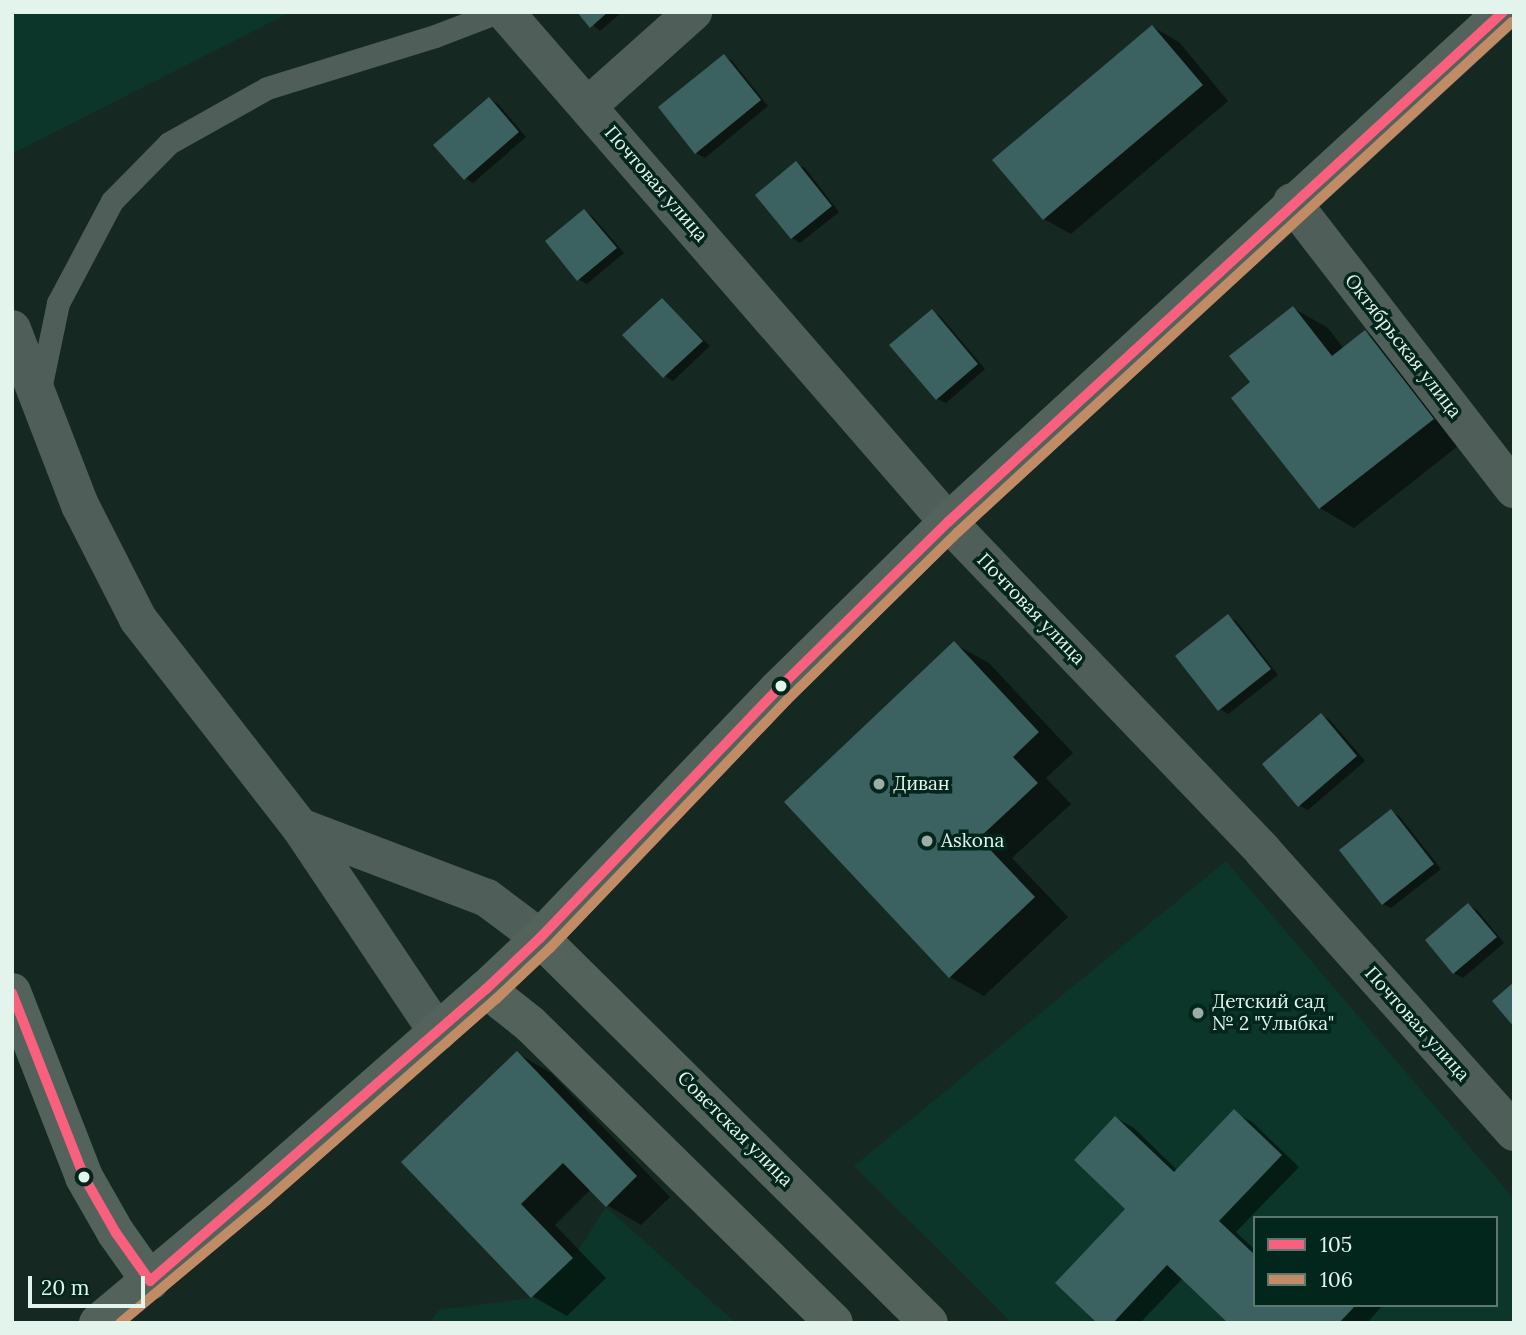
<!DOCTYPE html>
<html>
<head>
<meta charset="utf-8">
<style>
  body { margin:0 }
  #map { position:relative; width:1526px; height:1335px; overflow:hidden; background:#162822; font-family:Lora,serif }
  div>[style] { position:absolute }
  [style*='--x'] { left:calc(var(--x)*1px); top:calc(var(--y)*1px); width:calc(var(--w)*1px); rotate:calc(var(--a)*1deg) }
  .built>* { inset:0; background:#0b3629 }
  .shadow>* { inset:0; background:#0007 }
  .building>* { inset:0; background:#3b6260 }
  .lane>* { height:23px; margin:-11.5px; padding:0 11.5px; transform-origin:11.5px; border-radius:11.5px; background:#4f5e58 }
  .street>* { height:38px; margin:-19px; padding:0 19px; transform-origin:19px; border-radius:19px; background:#4f5e58 }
  .secondary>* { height:38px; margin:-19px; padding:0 19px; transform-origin:19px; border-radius:19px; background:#53635b }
  .bus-1>* { height:10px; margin:-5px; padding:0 5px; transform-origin:5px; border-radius:5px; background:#f8607d }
  .bus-2>* { height:10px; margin:-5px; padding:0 5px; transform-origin:5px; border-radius:5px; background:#c18c65 }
  .dots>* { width:19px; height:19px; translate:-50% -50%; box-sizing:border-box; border:4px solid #03261c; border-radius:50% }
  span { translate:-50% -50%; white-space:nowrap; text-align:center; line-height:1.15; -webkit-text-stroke:7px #03261c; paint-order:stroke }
  .street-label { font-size:19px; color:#e2f4ec }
  .poi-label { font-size:19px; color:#e2f4ec }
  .left { translate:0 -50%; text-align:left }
  .frame { position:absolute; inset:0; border:14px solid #e2f4ec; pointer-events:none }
  .legend { position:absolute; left:1253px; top:1216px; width:245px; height:91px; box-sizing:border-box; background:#03261c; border:2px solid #5c786f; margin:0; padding:9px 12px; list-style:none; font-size:21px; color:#e2f4ec }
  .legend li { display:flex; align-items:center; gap:14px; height:35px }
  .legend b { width:35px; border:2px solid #5c786f }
  .scale { position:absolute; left:28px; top:1276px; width:117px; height:32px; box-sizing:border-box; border:4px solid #e2f4ec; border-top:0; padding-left:9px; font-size:21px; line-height:24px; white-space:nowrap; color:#e2f4ec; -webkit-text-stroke:5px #03261c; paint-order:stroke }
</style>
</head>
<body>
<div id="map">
  <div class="built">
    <i style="clip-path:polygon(12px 12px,291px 12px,12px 154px)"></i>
    <i style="clip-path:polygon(evenodd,1226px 861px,1514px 1199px,1514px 1323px,1012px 1323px,854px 1166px,1226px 861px,1255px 1218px,1496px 1218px,1496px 1305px,1255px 1305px,1255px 1218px)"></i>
    <i style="clip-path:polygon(606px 1207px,736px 1323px,429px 1323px,439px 1310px,531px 1298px,573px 1258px)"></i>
  </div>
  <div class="shadow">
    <i style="clip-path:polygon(579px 12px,622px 12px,600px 31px)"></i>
    <i style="clip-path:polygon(1153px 27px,1179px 42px,1228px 101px,1071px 234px,1044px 219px,994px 161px)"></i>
    <i style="clip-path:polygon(724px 56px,732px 61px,768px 106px,705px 158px,696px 153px)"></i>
    <i style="clip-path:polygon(489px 99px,498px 104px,526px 137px,473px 183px,465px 178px)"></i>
    <i style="clip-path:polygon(796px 164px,805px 168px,839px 212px,800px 243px,792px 238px)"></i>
    <i style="clip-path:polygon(584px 211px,592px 216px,624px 253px,587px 284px,578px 279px)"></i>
    <i style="clip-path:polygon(662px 300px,710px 346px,673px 381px,665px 376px)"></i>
    <i style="clip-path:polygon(1293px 308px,1328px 328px,1344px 349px,1365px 332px,1399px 352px,1467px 439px,1354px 528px,1320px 508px,1252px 383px)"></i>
    <i style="clip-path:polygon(932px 311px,940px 316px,985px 369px,946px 403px,937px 399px)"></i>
    <i style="clip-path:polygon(1228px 617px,1236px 621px,1278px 675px,1228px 714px,1220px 709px)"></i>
    <i style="clip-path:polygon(954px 644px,989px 663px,1073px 753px,1046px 778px,1071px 804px,1012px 858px,1068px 917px,984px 996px,950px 977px)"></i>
    <i style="clip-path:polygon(1321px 715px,1330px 720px,1365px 761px,1308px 810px,1299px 805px)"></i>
    <i style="clip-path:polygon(1391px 811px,1399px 816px,1441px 869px,1391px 908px,1383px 904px)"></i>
    <i style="clip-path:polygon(1468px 905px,1477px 910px,1504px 943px,1463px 978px,1454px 973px,1427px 941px)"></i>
    <i style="clip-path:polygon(517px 1053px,551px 1073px,670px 1197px,641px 1225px,607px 1205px,591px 1189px,555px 1225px,606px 1278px,567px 1316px,532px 1296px,403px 1162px)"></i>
    <i style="clip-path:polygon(1234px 1112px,1252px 1122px,1299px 1167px,1236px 1232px,1255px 1250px,1255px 1305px,1383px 1305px,1367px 1323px,1231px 1323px,1183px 1278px,1140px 1323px,1100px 1323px,1128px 1209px,1116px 1118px,1134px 1128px,1178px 1171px)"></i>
  </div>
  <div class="building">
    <i style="clip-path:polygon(577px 12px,608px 12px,590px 28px)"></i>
    <i style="clip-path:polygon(1152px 25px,1203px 85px,1043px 220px,992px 160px)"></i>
    <i style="clip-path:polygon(724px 54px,761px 100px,695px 154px,658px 107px)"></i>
    <i style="clip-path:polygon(489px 97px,519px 132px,464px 180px,433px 145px)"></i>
    <i style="clip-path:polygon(796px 161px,832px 206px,791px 239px,755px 195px)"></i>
    <i style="clip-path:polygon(584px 209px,617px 248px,577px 281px,545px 241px)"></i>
    <i style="clip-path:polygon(662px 298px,703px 341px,663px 378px,622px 335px)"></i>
    <i style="clip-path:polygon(1293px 306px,1332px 356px,1365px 330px,1434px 419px,1319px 509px,1231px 398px,1250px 382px,1229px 356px)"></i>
    <i style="clip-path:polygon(932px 309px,978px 364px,936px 400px,889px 345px)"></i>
    <i style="clip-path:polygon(1228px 614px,1271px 669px,1218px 711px,1175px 656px)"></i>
    <i style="clip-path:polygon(954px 641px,1039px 732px,1013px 757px,1038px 783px,979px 838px,1035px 897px,949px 978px,784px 802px)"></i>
    <i style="clip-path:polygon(1321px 713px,1357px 756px,1298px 807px,1262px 764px)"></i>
    <i style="clip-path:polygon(1391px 809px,1434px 864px,1382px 905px,1339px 850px)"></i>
    <i style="clip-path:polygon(1468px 903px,1497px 937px,1453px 974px,1425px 940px)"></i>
    <i style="clip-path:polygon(1514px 982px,1514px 1027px,1492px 1001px)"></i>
    <i style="clip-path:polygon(517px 1051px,637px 1176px,606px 1207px,563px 1163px,521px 1204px,573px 1258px,531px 1298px,401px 1162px)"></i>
    <i style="clip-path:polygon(1234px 1109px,1282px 1155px,1219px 1221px,1255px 1255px,1255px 1305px,1356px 1305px,1339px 1323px,1228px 1323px,1167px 1265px,1113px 1323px,1097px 1323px,1055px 1283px,1125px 1209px,1074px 1160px,1115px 1116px,1174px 1172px)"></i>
  </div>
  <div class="lane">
    <i style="--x:39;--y:394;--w:93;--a:-78.2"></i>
    <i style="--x:58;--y:303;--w:115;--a:-62.1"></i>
    <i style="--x:112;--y:201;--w:81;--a:-45.5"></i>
    <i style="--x:169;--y:143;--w:112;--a:-29.3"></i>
    <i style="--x:267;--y:88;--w:176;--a:-17.2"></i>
    <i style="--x:435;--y:36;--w:67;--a:-20.9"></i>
  </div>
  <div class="street">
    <i style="--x:505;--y:12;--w:676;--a:49.02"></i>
    <i style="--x:948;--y:522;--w:455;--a:46.2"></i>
    <i style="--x:1263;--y:851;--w:377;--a:48.2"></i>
    <i style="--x:589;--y:105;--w:140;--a:-41.8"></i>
    <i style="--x:1292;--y:202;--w:363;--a:52.3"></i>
    <i style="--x:12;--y:329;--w:189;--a:68.9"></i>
    <i style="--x:80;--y:505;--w:128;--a:63"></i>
    <i style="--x:138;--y:619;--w:264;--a:52.1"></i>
    <i style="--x:300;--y:827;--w:247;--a:56.2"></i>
    <i style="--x:300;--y:827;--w:200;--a:20.8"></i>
    <i style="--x:487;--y:898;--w:66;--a:37"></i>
  </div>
  <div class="secondary">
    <i style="--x:540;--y:938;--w:547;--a:44.7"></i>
    <i style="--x:486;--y:989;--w:56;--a:38.5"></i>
    <i style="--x:530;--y:1024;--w:426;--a:44.5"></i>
    <i style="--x:12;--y:992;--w:199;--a:68.7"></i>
    <i style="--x:84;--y:1177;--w:64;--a:60.3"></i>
    <i style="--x:116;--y:1233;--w:59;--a:54.7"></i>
    <i style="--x:98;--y:1323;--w:209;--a:-39.9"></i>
    <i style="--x:258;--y:1189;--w:303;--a:-41.3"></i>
    <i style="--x:486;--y:989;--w:74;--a:-43.4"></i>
    <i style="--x:540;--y:938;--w:343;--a:-46.3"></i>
    <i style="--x:777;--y:690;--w:240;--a:-44.5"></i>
    <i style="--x:948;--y:522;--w:754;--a:-42.58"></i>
  </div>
  <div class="bus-1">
    <i style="--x:12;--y:993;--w:198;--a:68.6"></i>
    <i style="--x:84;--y:1177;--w:64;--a:60.3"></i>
    <i style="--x:116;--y:1233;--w:59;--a:54.7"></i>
    <i style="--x:150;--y:1281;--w:445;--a:-41"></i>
    <i style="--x:486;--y:989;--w:74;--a:-43.4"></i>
    <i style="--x:540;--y:938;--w:343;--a:-46.3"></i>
    <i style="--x:777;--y:690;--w:240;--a:-44.5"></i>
    <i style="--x:948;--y:522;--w:754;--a:-42.58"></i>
  </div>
  <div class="bus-2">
    <i style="--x:120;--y:1323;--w:192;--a:-39.9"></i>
    <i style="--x:267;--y:1200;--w:305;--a:-41.3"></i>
    <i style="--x:496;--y:999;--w:74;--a:-43.4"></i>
    <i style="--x:550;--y:948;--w:343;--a:-46.3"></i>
    <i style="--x:787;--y:700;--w:240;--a:-44.5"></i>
    <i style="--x:958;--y:532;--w:753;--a:-42.63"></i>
  </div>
  <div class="dots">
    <i style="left:781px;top:686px;background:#e2f4ec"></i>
    <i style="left:879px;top:784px;background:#9bada5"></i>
    <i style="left:927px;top:841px;background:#9bada5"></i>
    <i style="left:1198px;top:1013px;background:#9bada5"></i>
    <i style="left:84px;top:1177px;background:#e2f4ec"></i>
  </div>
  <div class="street-label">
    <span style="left:656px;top:184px;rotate:49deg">Почтовая улица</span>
    <span style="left:1403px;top:346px;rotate:52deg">Октябрьская улица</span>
    <span style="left:1031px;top:609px;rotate:46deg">Почтовая улица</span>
    <span style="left:1417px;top:1024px;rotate:48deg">Почтовая улица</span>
    <span style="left:735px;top:1129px;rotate:45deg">Советская улица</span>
  </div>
  <div class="poi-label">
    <span class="left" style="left:893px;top:784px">Диван</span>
    <span class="left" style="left:941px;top:841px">Askona</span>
    <span class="left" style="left:1212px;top:1013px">Детский сад<br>№ 2 "Улыбка"</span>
  </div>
  <div class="frame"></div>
  <ul class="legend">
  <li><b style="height:9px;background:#f8607d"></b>105</li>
  <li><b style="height:9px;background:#c18c65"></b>106</li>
  </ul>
  <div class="scale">20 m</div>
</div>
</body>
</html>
